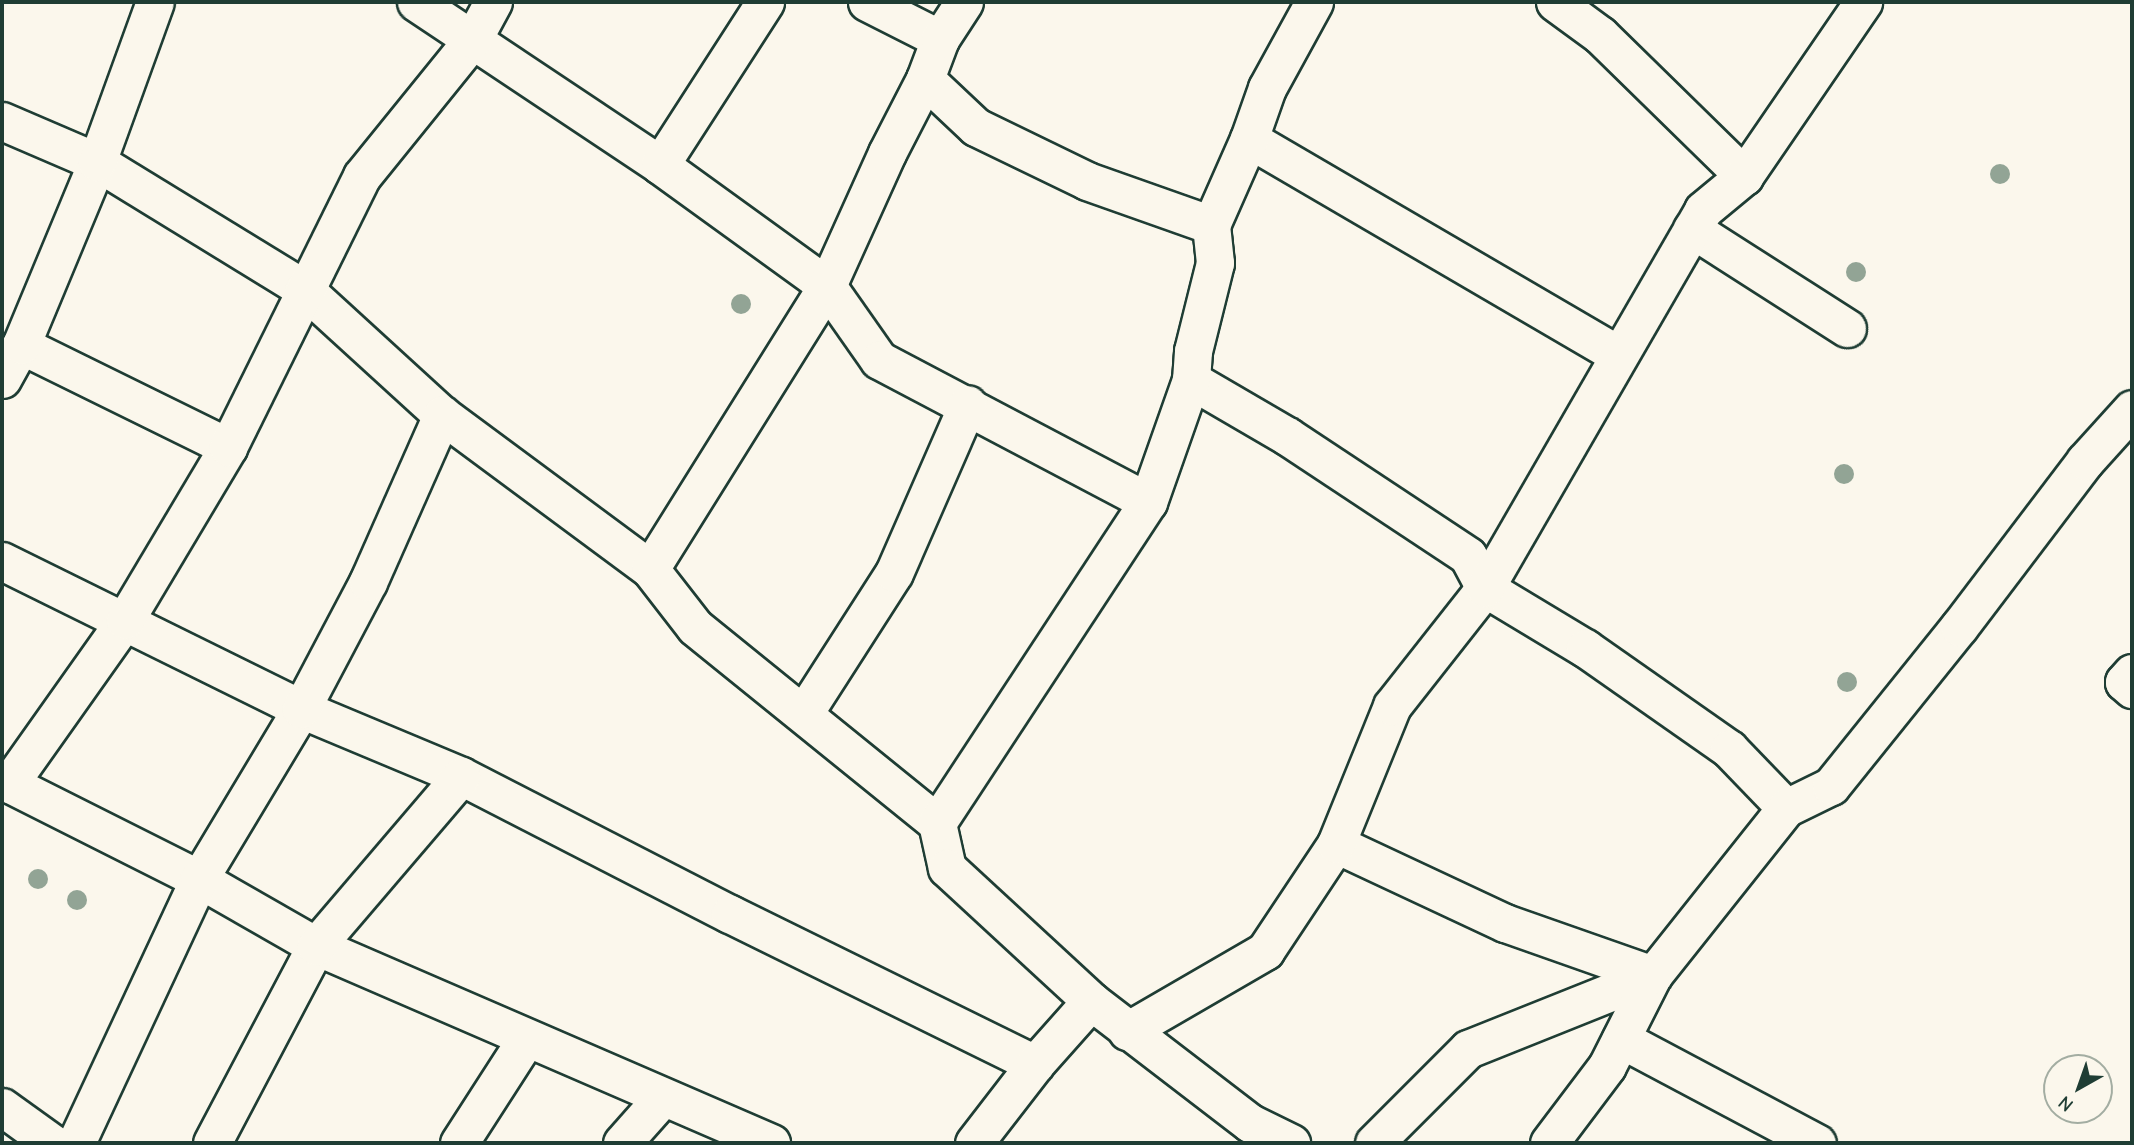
<!DOCTYPE html>
<html>
<head>
<meta charset="utf-8">
<style>
  body { margin:0 }
  #map { position:relative; width:2134px; height:1145px; overflow:hidden; background:#fbf7ec; font-family:"Comic Neue",sans-serif }
  div>[style] { position:absolute }
  [style*='--x'] { left:calc(var(--x)*1px); top:calc(var(--y)*1px); width:calc(var(--w)*1px); rotate:calc(var(--a)*1deg) }
  .roads { filter:drop-shadow(2px 0 #1f3d34) drop-shadow(-2px 0 #1f3d34) drop-shadow(0 2px #1f3d34) drop-shadow(0 -2px #1f3d34) }
  .street>* { height:37px; margin:-18.5px; padding:0 18.5px; transform-origin:18.5px; border-radius:18.5px; background:#fbf7ec }
  .trees>* { width:20px; height:20px; margin:-10px; border-radius:50%; background:#92a495 }
  span { translate:-50% -50%; white-space:nowrap; text-align:center; line-height:1.15; -webkit-text-stroke:7px #fbf7ec; paint-order:stroke }
  .frame { position:absolute; inset:0; border:4px solid #1f3d34; pointer-events:none }
  .north { position:absolute; left:2043px; top:1054px; width:70px; height:70px; box-sizing:border-box; background:#fbf7ec; border:2px solid #a3ada2; border-radius:50%; rotate:220deg; font-size:19px; font-weight:700; line-height:28px; text-align:center; color:#1f3d34 }
  .north::after { content:''; display:block; margin:auto; width:24px; height:32px; background:#1f3d34; clip-path:polygon(50% 0,100% 100%,50% 72%,0 100%) }
</style>
</head>
<body>
<div id="map">
  <div class="roads">
    <div class="street">
      <i style="--x:416;--y:2;--w:293;--a:33.7"></i>
      <i style="--x:660;--y:165;--w:206;--a:35.9"></i>
      <i style="--x:827;--y:286;--w:90;--a:54.9"></i>
      <i style="--x:879;--y:360;--w:304;--a:27.8"></i>
      <i style="--x:867;--y:2;--w:82;--a:26.9"></i>
      <i style="--x:1555;--y:2;--w:56;--a:36.3"></i>
      <i style="--x:1600;--y:35;--w:202;--a:44.4"></i>
      <i style="--x:925;--y:79;--w:70;--a:43.3"></i>
      <i style="--x:976;--y:127;--w:123;--a:25.9"></i>
      <i style="--x:1087;--y:181;--w:132;--a:19.5"></i>
      <i style="--x:2;--y:121;--w:103;--a:23.3"></i>
      <i style="--x:97;--y:162;--w:243;--a:31.5"></i>
      <i style="--x:304;--y:289;--w:187;--a:42.4"></i>
      <i style="--x:442;--y:415;--w:259;--a:36.5"></i>
      <i style="--x:650;--y:569;--w:73;--a:52.2"></i>
      <i style="--x:695;--y:627;--w:311;--a:39"></i>
      <i style="--x:937;--y:823;--w:46;--a:77.5"></i>
      <i style="--x:947;--y:868;--w:196;--a:42.7"></i>
      <i style="--x:1091;--y:1001;--w:200;--a:37.5"></i>
      <i style="--x:1250;--y:1123;--w:46;--a:26"></i>
      <i style="--x:1249;--y:139;--w:428;--a:30.3"></i>
      <i style="--x:660;--y:165;--w:194;--a:-57.2"></i>
      <i style="--x:1692;--y:229;--w:184;--a:32.6"></i>
      <i style="--x:21;--y:345;--w:231;--a:26.2"></i>
      <i style="--x:2;--y:379;--w:39;--a:-61"></i>
      <i style="--x:21;--y:345;--w:198;--a:-67.4"></i>
      <i style="--x:97;--y:162;--w:170;--a:-70.1"></i>
      <i style="--x:1191;--y:380;--w:111;--a:30.3"></i>
      <i style="--x:1287;--y:436;--w:217;--a:33.5"></i>
      <i style="--x:1468;--y:556;--w:36;--a:62"></i>
      <i style="--x:1485;--y:588;--w:117;--a:31"></i>
      <i style="--x:1585;--y:648;--w:176;--a:35"></i>
      <i style="--x:1729;--y:749;--w:82;--a:46"></i>
      <i style="--x:2;--y:561;--w:334;--a:26.3"></i>
      <i style="--x:301;--y:709;--w:173;--a:22.7"></i>
      <i style="--x:461;--y:776;--w:302;--a:27.2"></i>
      <i style="--x:730;--y:914;--w:340;--a:26.2"></i>
      <i style="--x:650;--y:569;--w:334;--a:-58"></i>
      <i style="--x:827;--y:286;--w:146;--a:-65.7"></i>
      <i style="--x:887;--y:153;--w:83;--a:-62.8"></i>
      <i style="--x:925;--y:79;--w:43;--a:-69.4"></i>
      <i style="--x:940;--y:39;--w:44;--a:-57"></i>
      <i style="--x:2132;--y:673;--w:12;--a:132"></i>
      <i style="--x:2124;--y:682;--w:11;--a:41"></i>
      <i style="--x:804;--y:713;--w:166;--a:-57.3"></i>
      <i style="--x:894;--y:573;--w:184;--a:-66.4"></i>
      <i style="--x:2;--y:780;--w:220;--a:26.7"></i>
      <i style="--x:199;--y:879;--w:135;--a:29.8"></i>
      <i style="--x:316;--y:946;--w:496;--a:23.4"></i>
      <i style="--x:9;--y:784;--w:201;--a:-54.7"></i>
      <i style="--x:125;--y:620;--w:201;--a:-59.2"></i>
      <i style="--x:228;--y:447;--w:302;--a:-63.7"></i>
      <i style="--x:362;--y:176;--w:176;--a:-51"></i>
      <i style="--x:473;--y:39;--w:42;--a:-61.6"></i>
      <i style="--x:937;--y:823;--w:384;--a:-56.7"></i>
      <i style="--x:1148;--y:502;--w:129;--a:-70.6"></i>
      <i style="--x:1191;--y:380;--w:29;--a:-86"></i>
      <i style="--x:1193;--y:351;--w:91;--a:-76"></i>
      <i style="--x:1215;--y:263;--w:38;--a:-96"></i>
      <i style="--x:1211;--y:225;--w:94;--a:-66.2"></i>
      <i style="--x:1249;--y:139;--w:54;--a:-70.6"></i>
      <i style="--x:1267;--y:88;--w:98;--a:-61.3"></i>
      <i style="--x:1336;--y:844;--w:187;--a:25.1"></i>
      <i style="--x:1505;--y:923;--w:157;--a:19.4"></i>
      <i style="--x:1127;--y:1031;--w:160;--a:-30.1"></i>
      <i style="--x:1265;--y:951;--w:128;--a:-56.4"></i>
      <i style="--x:1336;--y:844;--w:149;--a:-67.9"></i>
      <i style="--x:1392;--y:706;--w:150;--a:-51.8"></i>
      <i style="--x:1485;--y:588;--w:436;--a:-60"></i>
      <i style="--x:1703;--y:210;--w:53;--a:-39.7"></i>
      <i style="--x:1744;--y:176;--w:211;--a:-55.6"></i>
      <i style="--x:1621;--y:1039;--w:222;--a:28"></i>
      <i style="--x:2;--y:1107;--w:62;--a:35.8"></i>
      <i style="--x:76;--y:1143;--w:291;--a:-65"></i>
      <i style="--x:199;--y:879;--w:198;--a:-59"></i>
      <i style="--x:301;--y:709;--w:144;--a:-62.2"></i>
      <i style="--x:368;--y:582;--w:183;--a:-66.1"></i>
      <i style="--x:212;--y:1143;--w:223;--a:-62.2"></i>
      <i style="--x:316;--y:946;--w:223;--a:-49.5"></i>
      <i style="--x:459;--y:1143;--w:124;--a:-57.2"></i>
      <i style="--x:622;--y:1143;--w:60;--a:-48.4"></i>
      <i style="--x:974;--y:1143;--w:100;--a:-52.3"></i>
      <i style="--x:1035;--y:1064;--w:84;--a:-48.4"></i>
      <i style="--x:1374;--y:1143;--w:133;--a:-45"></i>
      <i style="--x:1468;--y:1049;--w:199;--a:-21.8"></i>
      <i style="--x:1549;--y:1143;--w:96;--a:-53"></i>
      <i style="--x:1607;--y:1066;--w:102;--a:-63.2"></i>
      <i style="--x:1653;--y:975;--w:213;--a:-51.5"></i>
      <i style="--x:1786;--y:808;--w:50;--a:-26.1"></i>
      <i style="--x:1831;--y:786;--w:204;--a:-51.2"></i>
      <i style="--x:1959;--y:627;--w:208;--a:-52.8"></i>
      <i style="--x:2085;--y:461;--w:70;--a:-47.9"></i>
    </div>
  </div>
  <div class="trees">
    <i style="left:2000px;top:174px"></i>
    <i style="left:1856px;top:272px"></i>
    <i style="left:741px;top:304px"></i>
    <i style="left:1844px;top:474px"></i>
    <i style="left:1847px;top:682px"></i>
    <i style="left:38px;top:879px"></i>
    <i style="left:77px;top:900px"></i>
  </div>
  <div class="frame"></div>
  <div class="north">N</div>
</div>
</body>
</html>
